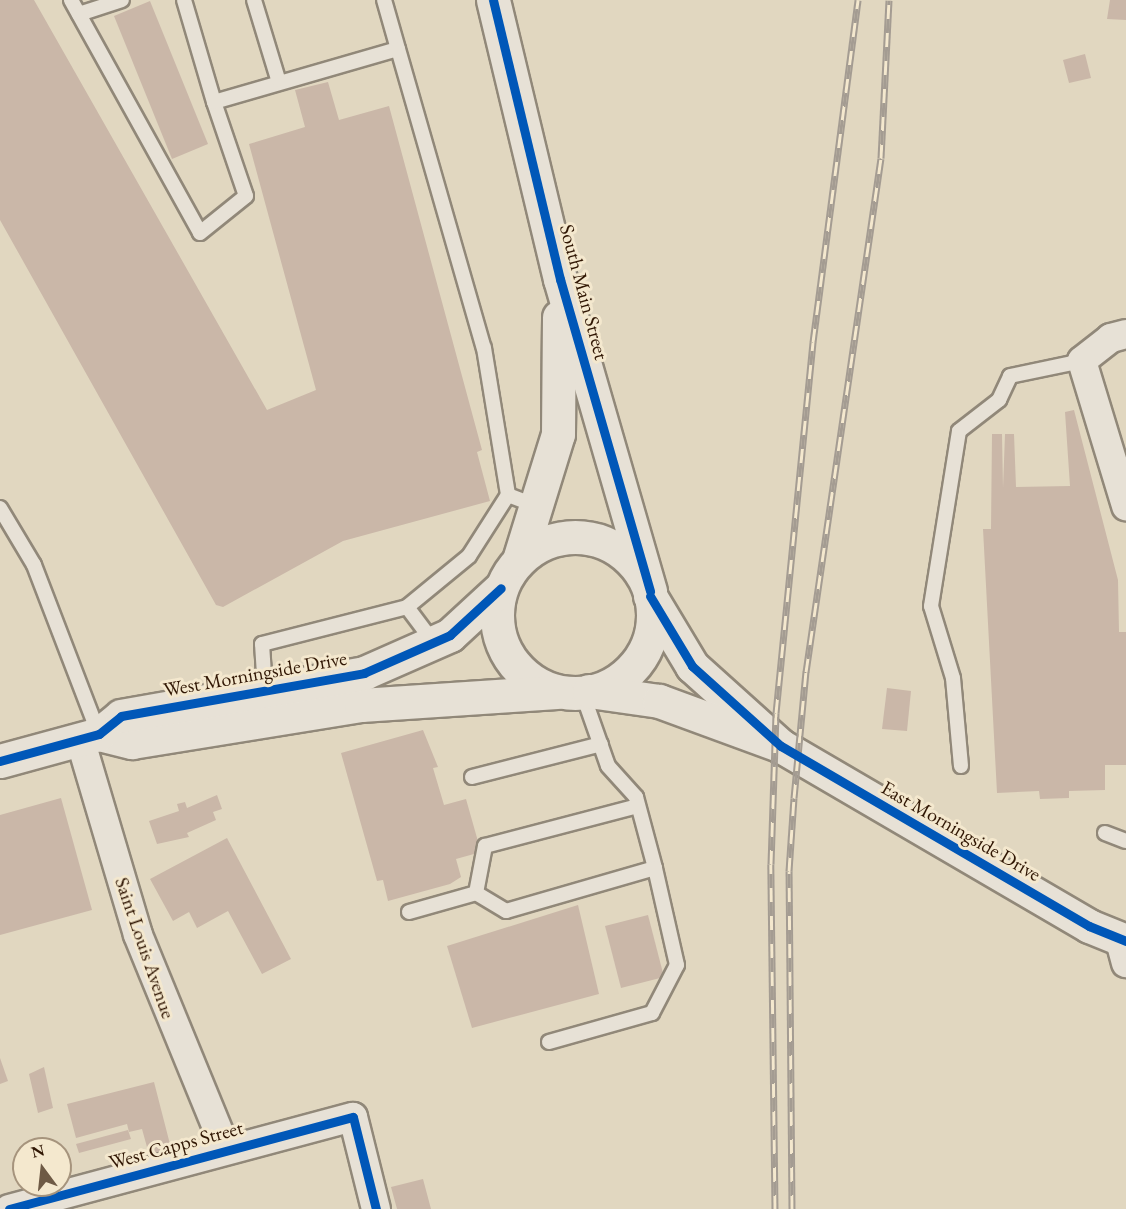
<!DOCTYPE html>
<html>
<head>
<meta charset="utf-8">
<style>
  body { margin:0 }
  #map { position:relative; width:1126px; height:1209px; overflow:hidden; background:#e1d7c0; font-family:"EB Garamond",serif }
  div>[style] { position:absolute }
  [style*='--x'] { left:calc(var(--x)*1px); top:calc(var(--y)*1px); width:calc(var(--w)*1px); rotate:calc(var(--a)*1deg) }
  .building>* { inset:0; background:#cab7a8 }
  .roads { filter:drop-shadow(2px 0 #918879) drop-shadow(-2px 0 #918879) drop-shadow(0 2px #918879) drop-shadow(0 -2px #918879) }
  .service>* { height:14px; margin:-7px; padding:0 7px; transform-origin:7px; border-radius:7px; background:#e7e1d6 }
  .minor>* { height:28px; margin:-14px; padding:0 14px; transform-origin:14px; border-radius:14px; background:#e7e1d6 }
  .tertiary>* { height:33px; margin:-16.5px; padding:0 16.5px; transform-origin:16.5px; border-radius:16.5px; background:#e7e1d6 }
  .tertiary>.ring { margin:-16.5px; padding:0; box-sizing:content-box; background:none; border:33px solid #e7e1d6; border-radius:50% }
  .rail>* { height:7px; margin-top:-3.5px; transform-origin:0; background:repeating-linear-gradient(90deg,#f4e8ce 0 14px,#a49c92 0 28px); box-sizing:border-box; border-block:2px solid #a49c92 }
  .cycleway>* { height:9px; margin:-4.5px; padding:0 4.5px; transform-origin:4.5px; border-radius:4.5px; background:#0057b8 }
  span { translate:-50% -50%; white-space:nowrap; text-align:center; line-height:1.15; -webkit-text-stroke:6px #f4e8ce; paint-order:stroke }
  .street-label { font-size:20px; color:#301603 }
  .north { position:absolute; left:12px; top:1137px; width:60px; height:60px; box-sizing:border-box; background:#f4e8ce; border:2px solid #a6947d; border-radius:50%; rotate:345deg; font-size:16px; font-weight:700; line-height:24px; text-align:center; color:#301603 }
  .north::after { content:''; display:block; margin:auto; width:21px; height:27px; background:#6e5a45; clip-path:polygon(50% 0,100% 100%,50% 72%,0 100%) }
</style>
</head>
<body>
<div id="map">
  <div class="building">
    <i style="clip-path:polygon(0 0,34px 0,267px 410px,316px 390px,249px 144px,305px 127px,295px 90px,328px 82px,339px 120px,389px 106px,482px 450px,477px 452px,490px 501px,343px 541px,223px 607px,216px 605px,0 220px)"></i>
    <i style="clip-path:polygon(1110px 0,1126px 0,1126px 20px,1107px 19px)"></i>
    <i style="clip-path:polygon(150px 1px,208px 144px,172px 159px,114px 16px)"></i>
    <i style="clip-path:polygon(1085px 54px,1091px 78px,1069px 83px,1063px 60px)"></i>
    <i style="clip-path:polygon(1074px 410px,1118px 580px,1119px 632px,1126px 632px,1126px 765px,1105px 765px,1105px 790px,1069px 791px,1069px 798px,1040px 799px,1039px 791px,997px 793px,983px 529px,991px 529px,992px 434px,1002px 434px,1003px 488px,1005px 434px,1014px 434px,1016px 487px,1070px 486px,1065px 412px)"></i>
    <i style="clip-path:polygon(887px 688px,911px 691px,907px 731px,882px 729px)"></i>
    <i style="clip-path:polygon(423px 730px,438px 767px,433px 768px,444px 805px,466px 799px,481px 852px,456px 859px,461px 877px,450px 884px,388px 901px,383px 880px,377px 881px,341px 753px)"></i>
    <i style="clip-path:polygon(217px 795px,222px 809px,213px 812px,216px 820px,187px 833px,189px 837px,157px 844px,149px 821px,179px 811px,177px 804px,185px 802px,187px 808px)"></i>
    <i style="clip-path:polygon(61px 798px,92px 910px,0 935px,0 815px)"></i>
    <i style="clip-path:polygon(227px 838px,291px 959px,262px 974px,228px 911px,197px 928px,189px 912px,173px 921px,150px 879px)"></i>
    <i style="clip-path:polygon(578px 905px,599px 994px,472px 1028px,447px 946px)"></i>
    <i style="clip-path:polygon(648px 915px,664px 977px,621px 988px,605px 926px)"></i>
    <i style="clip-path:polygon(0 1058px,8px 1081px,0 1084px)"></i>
    <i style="clip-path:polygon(44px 1067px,53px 1108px,38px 1113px,29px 1074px)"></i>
    <i style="clip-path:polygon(154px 1082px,172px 1152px,150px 1158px,142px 1129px,129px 1132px,127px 1124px,76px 1138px,67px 1104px)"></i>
    <i style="clip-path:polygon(128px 1130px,131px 1139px,79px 1153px,76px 1144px)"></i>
    <i style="clip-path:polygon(423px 1179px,431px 1209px,397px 1209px,391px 1187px)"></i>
  </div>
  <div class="roads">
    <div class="service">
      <i style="--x:71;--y:0;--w:266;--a:61"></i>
      <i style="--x:200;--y:233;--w:59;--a:-38.8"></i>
      <i style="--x:246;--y:196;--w:99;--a:-108.8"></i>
      <i style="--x:214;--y:102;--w:191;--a:-16.1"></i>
      <i style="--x:398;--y:49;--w:51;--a:-105.9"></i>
      <i style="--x:184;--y:0;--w:106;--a:73.6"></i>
      <i style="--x:254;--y:0;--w:83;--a:73.1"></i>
      <i style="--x:79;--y:14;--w:45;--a:-18"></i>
      <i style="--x:398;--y:49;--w:311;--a:74"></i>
      <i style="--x:484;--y:348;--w:149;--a:80.7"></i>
      <i style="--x:0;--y:508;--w:66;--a:59.2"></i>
      <i style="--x:34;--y:565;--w:181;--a:69"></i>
      <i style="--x:407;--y:607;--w:45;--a:53.1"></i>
      <i style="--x:265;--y:690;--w:46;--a:-93.7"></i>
      <i style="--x:262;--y:644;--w:150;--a:-14.3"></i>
      <i style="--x:407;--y:607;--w:80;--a:-39.4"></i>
      <i style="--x:469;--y:556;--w:72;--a:-57.4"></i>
      <i style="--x:508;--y:495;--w:30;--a:21"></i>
      <i style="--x:582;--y:692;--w:78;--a:70.6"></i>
      <i style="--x:608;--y:766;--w:42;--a:47.9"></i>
      <i style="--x:636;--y:797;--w:73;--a:75"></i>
      <i style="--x:655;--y:868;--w:155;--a:163.9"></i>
      <i style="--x:506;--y:911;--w:35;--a:-149"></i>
      <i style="--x:476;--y:893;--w:48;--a:-79.2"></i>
      <i style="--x:485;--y:846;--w:158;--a:-14.7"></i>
      <i style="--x:961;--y:766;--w:88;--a:-95.2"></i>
      <i style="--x:953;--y:678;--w:75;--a:-107"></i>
      <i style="--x:931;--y:606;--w:177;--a:-80.9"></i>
      <i style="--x:959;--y:431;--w:51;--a:-37.8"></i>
      <i style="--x:999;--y:400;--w:26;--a:-65"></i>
      <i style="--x:1010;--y:376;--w:74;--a:-11.8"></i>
      <i style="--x:472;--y:777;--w:133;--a:-14.3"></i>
      <i style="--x:1105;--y:833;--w:22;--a:21"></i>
      <i style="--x:409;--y:912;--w:70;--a:-15.8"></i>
      <i style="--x:549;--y:1042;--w:107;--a:-15.7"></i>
      <i style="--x:652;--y:1013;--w:54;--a:-62.5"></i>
      <i style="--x:677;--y:965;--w:99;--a:-102.8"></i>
    </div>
    <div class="minor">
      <i style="--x:1126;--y:334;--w:16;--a:165"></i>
      <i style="--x:1111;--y:338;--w:37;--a:142"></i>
      <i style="--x:1082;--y:361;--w:152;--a:73.1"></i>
      <i style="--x:80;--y:739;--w:204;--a:73.5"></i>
      <i style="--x:138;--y:935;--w:232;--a:67.7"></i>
      <i style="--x:1120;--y:941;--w:23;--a:75"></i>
      <i style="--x:9;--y:1209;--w:356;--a:-15"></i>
      <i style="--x:353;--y:1117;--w:95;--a:76"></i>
    </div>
    <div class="tertiary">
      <i style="--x:493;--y:0;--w:287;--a:76.5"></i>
      <i style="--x:560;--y:279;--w:325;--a:73.9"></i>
      <i class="ring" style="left:497px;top:537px;width:123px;height:123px"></i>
      <i style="--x:519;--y:560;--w:132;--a:-72.8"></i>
      <i style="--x:558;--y:434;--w:117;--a:-89.5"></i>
      <i style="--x:650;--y:596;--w:82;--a:59"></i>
      <i style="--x:692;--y:666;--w:120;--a:42"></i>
      <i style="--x:781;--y:746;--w:357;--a:30.3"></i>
      <i style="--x:1089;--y:926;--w:40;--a:22"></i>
      <i style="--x:589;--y:691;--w:71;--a:8.1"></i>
      <i style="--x:659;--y:701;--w:128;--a:20.1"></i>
      <i style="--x:99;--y:734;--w:34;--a:14"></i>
      <i style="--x:132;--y:742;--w:232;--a:-9.2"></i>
      <i style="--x:361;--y:705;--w:196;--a:-3.8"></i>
      <i style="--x:0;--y:761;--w:103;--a:-15.3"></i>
      <i style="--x:99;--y:734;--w:28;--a:-39"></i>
      <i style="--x:121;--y:716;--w:247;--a:-10"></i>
      <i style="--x:364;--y:673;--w:94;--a:-23.8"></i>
      <i style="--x:450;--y:635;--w:69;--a:-42.7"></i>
    </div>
  </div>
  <div class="rail">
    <i style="--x:775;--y:1209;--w:345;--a:-90.7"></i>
    <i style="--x:771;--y:864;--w:151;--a:-88.1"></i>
    <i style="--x:776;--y:713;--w:373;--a:-84.3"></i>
    <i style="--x:813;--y:342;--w:345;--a:-82.5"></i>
    <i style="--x:792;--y:1209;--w:338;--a:-90.5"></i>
    <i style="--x:789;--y:871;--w:73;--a:-86.1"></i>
    <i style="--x:794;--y:798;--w:127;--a:-84.6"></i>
    <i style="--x:806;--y:672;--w:519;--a:-81.7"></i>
    <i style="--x:881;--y:158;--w:158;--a:-87.1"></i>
  </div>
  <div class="cycleway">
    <i style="--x:493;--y:0;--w:287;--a:76.5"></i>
    <i style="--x:560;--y:279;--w:325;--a:73.9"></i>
    <i style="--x:650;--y:596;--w:82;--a:59"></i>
    <i style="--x:692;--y:666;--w:120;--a:42"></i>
    <i style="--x:781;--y:746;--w:357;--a:30.3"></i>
    <i style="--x:1089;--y:926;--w:40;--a:22"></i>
    <i style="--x:0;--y:761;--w:103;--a:-15.3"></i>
    <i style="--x:99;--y:734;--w:28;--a:-39"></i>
    <i style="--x:121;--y:716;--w:247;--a:-10"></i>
    <i style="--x:364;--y:673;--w:94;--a:-23.8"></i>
    <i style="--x:450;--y:635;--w:69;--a:-42.7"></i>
    <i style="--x:9;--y:1209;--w:356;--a:-15"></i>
    <i style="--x:353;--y:1117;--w:95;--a:76"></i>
  </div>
  <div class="street-label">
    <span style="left:584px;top:292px;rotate:75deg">South Main Street</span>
    <span style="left:255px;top:674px;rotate:-10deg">West Morningside Drive</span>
    <span style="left:961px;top:831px;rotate:30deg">East Morningside Drive</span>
    <span style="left:145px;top:948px;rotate:71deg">Saint Louis Avenue</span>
    <span style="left:176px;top:1145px;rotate:-15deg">West Capps Street</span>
  </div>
  <div class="north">N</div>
</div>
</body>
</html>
